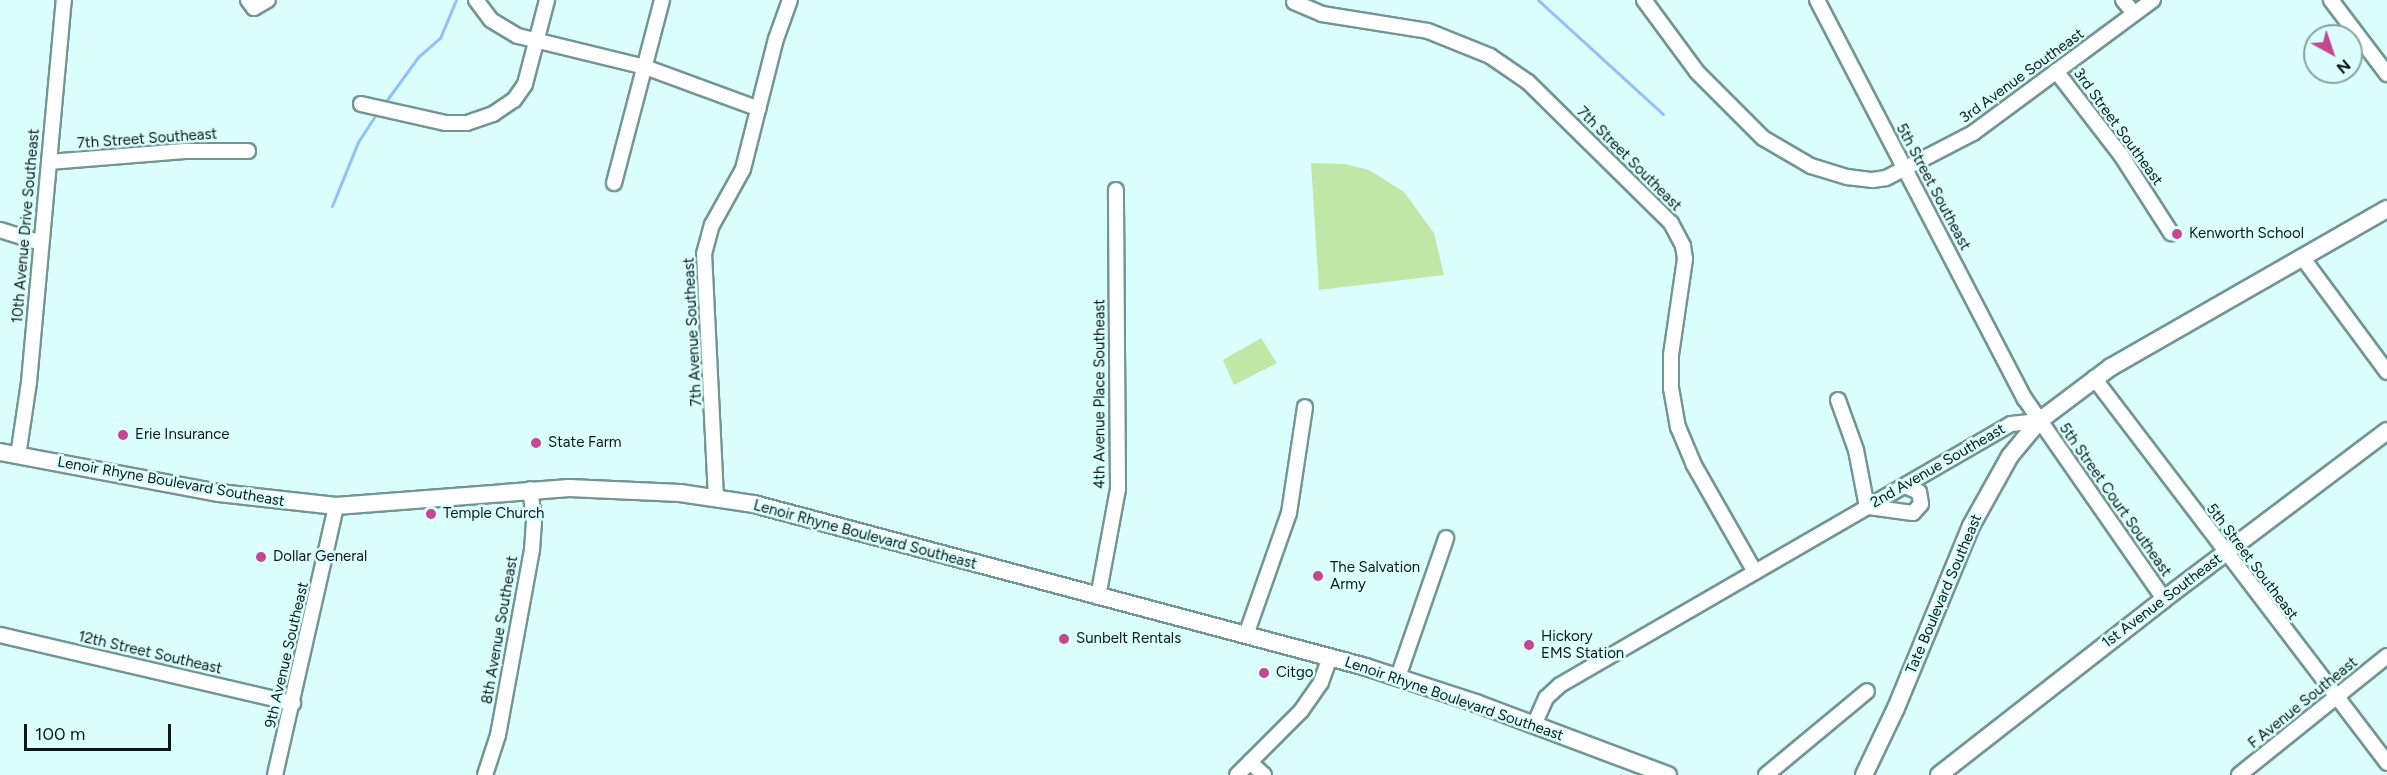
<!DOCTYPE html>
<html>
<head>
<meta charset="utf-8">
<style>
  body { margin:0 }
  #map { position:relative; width:2387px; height:775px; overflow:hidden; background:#dafffd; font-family:Figtree,sans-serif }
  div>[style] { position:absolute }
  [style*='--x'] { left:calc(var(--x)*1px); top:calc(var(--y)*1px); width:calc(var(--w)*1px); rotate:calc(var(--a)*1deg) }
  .green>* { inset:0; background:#c1e7a7 }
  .stream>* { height:3px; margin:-1.5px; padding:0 1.5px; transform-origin:1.5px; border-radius:1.5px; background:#92c0fd }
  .roads { filter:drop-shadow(2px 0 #749595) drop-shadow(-2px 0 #749595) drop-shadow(0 2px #749595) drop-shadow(0 -2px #749595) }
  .minor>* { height:14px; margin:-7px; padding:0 7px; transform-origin:7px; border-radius:7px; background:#fff }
  .major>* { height:16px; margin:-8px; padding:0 8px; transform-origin:8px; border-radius:8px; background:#fff }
  .dots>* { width:16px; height:16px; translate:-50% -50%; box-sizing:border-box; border:3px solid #dafffd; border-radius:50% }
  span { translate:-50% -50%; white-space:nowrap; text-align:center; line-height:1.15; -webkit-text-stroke:5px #dafffd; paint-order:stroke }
  .street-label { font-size:15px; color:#0b1818 }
  .poi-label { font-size:15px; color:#0b1818 }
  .left { translate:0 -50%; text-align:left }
  .north { position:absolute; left:2303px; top:24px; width:60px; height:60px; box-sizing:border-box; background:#dafffd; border:2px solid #87a3a1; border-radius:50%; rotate:140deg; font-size:16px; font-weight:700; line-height:24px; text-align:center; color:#0b1818 }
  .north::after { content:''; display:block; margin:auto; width:21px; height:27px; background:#c54693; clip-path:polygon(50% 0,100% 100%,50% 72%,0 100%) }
  .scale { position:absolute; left:24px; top:724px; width:147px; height:27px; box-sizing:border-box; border:3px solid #0b1818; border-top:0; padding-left:8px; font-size:18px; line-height:21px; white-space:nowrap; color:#0b1818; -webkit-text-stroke:4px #dafffd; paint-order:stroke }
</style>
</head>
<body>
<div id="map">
  <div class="green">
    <i style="clip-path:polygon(1311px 163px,1345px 164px,1369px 170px,1404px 192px,1434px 233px,1444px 275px,1319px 290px)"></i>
    <i style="clip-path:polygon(1261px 338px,1277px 363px,1234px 385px,1223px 360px)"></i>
  </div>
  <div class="stream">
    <i style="--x:1538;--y:0;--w:169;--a:42.4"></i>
    <i style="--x:384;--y:104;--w:58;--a:-54.1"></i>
    <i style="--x:418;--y:57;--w:29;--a:-41"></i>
    <i style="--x:440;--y:38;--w:41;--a:-67.2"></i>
    <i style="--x:332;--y:206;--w:69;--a:-67.9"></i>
    <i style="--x:358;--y:142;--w:37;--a:-57"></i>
  </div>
  <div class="roads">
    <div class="minor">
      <i style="--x:248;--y:0;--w:10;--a:53"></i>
      <i style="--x:254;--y:8;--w:16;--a:-30"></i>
      <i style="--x:476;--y:0;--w:25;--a:53"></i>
      <i style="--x:491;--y:20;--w:31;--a:31"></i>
      <i style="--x:518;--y:36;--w:131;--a:13.7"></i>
      <i style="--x:645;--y:67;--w:121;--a:20.2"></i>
      <i style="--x:1644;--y:0;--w:89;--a:53.6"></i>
      <i style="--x:1697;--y:72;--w:93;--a:45"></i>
      <i style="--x:1763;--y:138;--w:56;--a:30.3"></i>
      <i style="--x:1811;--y:166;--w:38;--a:17"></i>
      <i style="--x:1847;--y:177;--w:26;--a:7"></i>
      <i style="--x:1873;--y:180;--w:13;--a:-9"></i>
      <i style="--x:1886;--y:178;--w:98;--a:-27.3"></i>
      <i style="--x:1973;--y:133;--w:224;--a:-36.5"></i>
      <i style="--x:1817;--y:0;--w:450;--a:62.5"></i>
      <i style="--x:2025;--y:399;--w:244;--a:55.2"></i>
      <i style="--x:2123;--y:0;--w:17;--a:50"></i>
      <i style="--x:2331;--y:0;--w:93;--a:52.9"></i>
      <i style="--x:1294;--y:2;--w:30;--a:23"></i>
      <i style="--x:1322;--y:14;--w:107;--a:9.1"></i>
      <i style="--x:1428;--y:31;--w:67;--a:22"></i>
      <i style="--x:1490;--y:56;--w:46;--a:34.4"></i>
      <i style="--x:1528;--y:82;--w:201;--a:44.6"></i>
      <i style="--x:1671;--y:223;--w:26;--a:62"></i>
      <i style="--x:1683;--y:246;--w:13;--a:81"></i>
      <i style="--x:1685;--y:259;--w:97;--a:98.3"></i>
      <i style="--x:1671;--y:355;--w:33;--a:90"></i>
      <i style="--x:1671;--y:388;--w:40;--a:80"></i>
      <i style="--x:1678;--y:427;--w:41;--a:67.2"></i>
      <i style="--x:1694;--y:465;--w:123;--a:60.3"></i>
      <i style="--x:2056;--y:71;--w:106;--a:52.3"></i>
      <i style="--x:2121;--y:155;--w:93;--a:57.3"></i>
      <i style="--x:361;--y:104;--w:86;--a:12.7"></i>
      <i style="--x:445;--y:123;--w:22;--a:0"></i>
      <i style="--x:467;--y:123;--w:28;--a:-19"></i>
      <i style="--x:493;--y:114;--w:25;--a:-34"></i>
      <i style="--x:514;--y:100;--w:19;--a:-55"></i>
      <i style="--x:525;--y:84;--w:87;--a:-75.3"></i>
      <i style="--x:49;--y:162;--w:136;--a:-4.6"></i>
      <i style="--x:185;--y:151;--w:63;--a:0"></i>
      <i style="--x:614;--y:183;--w:189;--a:-75.3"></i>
      <i style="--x:0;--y:230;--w:43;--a:17.6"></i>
      <i style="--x:2302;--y:257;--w:143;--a:53.5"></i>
      <i style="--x:2094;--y:378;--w:484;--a:52.7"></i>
      <i style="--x:1838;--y:400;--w:53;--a:70.2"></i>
      <i style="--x:1856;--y:450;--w:58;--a:79.1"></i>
      <i style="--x:18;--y:456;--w:75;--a:-81.5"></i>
      <i style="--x:29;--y:382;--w:384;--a:-84.8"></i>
      <i style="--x:716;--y:498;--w:244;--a:-92.8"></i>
      <i style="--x:704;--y:254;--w:30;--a:-75"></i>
      <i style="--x:712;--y:225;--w:64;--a:-61"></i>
      <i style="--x:743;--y:169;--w:134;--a:-75.8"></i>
      <i style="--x:776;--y:39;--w:41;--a:-70.3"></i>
      <i style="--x:1869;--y:507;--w:44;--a:7.8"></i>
      <i style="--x:1913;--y:513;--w:12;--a:-48"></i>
      <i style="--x:1921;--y:504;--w:12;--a:-99"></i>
      <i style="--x:1919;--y:492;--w:15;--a:-157"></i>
      <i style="--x:1098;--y:597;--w:110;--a:-79.5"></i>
      <i style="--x:1118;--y:489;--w:299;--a:-90.4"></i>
      <i style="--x:0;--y:635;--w:301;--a:13.1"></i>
      <i style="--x:1246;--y:635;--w:129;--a:-70.6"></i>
      <i style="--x:1289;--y:513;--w:107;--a:-81.4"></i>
      <i style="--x:1398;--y:677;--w:147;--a:-70.9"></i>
      <i style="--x:1534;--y:725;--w:30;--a:-66"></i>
      <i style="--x:1546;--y:698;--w:19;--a:-43"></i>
      <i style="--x:1560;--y:685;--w:521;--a:-30.06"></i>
      <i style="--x:2011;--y:424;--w:28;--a:-6"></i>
      <i style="--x:1250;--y:762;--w:19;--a:43"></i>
      <i style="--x:275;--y:775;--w:276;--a:-77.2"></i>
      <i style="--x:485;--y:775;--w:42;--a:-72"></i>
      <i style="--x:498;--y:735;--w:188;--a:-79.6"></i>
      <i style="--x:532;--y:550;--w:30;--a:-86"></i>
      <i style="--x:534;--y:520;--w:31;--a:-97"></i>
      <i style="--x:1237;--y:775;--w:91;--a:-45"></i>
      <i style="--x:1301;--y:711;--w:35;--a:-55"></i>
      <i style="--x:1321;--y:682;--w:27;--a:-70"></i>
      <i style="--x:1766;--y:775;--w:131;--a:-39.7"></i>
      <i style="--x:2239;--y:775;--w:190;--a:-38.8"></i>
    </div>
    <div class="major">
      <i style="--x:0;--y:452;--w:223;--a:10.6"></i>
      <i style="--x:219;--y:493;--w:118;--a:6.3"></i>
      <i style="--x:336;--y:506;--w:234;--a:-4.4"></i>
      <i style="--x:569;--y:488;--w:111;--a:2.6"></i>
      <i style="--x:680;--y:493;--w:75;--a:8.5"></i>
      <i style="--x:754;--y:504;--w:633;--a:14.91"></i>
      <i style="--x:1366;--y:667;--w:116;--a:18.1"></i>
      <i style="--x:1476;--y:703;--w:205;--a:20.6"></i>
      <i style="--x:1864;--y:775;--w:74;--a:-64.5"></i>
      <i style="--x:1896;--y:708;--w:197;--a:-67.6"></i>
      <i style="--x:1971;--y:526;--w:80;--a:-60.9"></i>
      <i style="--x:2010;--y:456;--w:45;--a:-50.4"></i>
      <i style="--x:2039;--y:421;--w:90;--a:-36.9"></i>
      <i style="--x:2111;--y:367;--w:318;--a:-29.8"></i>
      <i style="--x:1939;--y:775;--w:286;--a:-38"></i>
      <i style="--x:2164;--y:599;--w:279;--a:-37"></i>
    </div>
  </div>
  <div class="dots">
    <i style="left:2177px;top:234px;background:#c54693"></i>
    <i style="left:123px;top:435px;background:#c54693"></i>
    <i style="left:536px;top:443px;background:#c54693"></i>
    <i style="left:431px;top:514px;background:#c54693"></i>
    <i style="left:261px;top:557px;background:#c54693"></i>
    <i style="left:1318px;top:576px;background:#c54693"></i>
    <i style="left:1064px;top:639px;background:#c54693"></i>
    <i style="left:1529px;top:645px;background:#c54693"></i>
    <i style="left:1264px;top:673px;background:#c54693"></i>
  </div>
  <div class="street-label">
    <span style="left:2022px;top:76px;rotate:-36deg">3rd Avenue Southeast</span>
    <span style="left:2118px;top:127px;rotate:54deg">3rd Street Southeast</span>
    <span style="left:147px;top:139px;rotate:-4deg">7th Street Southeast</span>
    <span style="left:1629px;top:159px;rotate:45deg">7th Street Southeast</span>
    <span style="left:1933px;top:187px;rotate:62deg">5th Street Southeast</span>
    <span style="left:26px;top:226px;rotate:-85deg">10th Avenue Drive Southeast</span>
    <span style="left:693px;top:332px;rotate:-93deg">7th Avenue Southeast</span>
    <span style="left:1100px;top:394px;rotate:-90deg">4th Avenue Place Southeast</span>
    <span style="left:1938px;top:466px;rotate:-30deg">2nd Avenue Southeast</span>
    <span style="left:171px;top:482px;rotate:10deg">Lenoir Rhyne Boulevard Southeast</span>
    <span style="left:2115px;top:500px;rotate:55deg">5th Street Court Southeast</span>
    <span style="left:865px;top:535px;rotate:15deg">Lenoir Rhyne Boulevard Southeast</span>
    <span style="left:2252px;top:562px;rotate:53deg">5th Street Southeast</span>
    <span style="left:1944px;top:594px;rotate:-67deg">Tate Boulevard Southeast</span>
    <span style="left:2162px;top:601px;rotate:-37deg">1st Avenue Southeast</span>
    <span style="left:500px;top:630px;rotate:-80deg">8th Avenue Southeast</span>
    <span style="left:150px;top:653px;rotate:13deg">12th Street Southeast</span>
    <span style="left:287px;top:655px;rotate:-77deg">9th Avenue Southeast</span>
    <span style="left:1454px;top:699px;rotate:19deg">Lenoir Rhyne Boulevard Southeast</span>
    <span style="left:2303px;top:703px;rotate:-39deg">F Avenue Southeast</span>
  </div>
  <div class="poi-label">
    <span class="left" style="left:2189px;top:234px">Kenworth School</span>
    <span class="left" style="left:135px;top:435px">Erie Insurance</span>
    <span class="left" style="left:548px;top:443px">State Farm</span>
    <span class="left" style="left:443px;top:514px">Temple Church</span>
    <span class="left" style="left:273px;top:557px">Dollar General</span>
    <span class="left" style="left:1330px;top:576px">The Salvation<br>Army</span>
    <span class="left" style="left:1541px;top:645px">Hickory<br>EMS Station</span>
    <span class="left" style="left:1076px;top:639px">Sunbelt Rentals</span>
    <span class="left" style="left:1276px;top:673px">Citgo</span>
  </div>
  <div class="north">N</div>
  <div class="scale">100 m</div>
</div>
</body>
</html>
